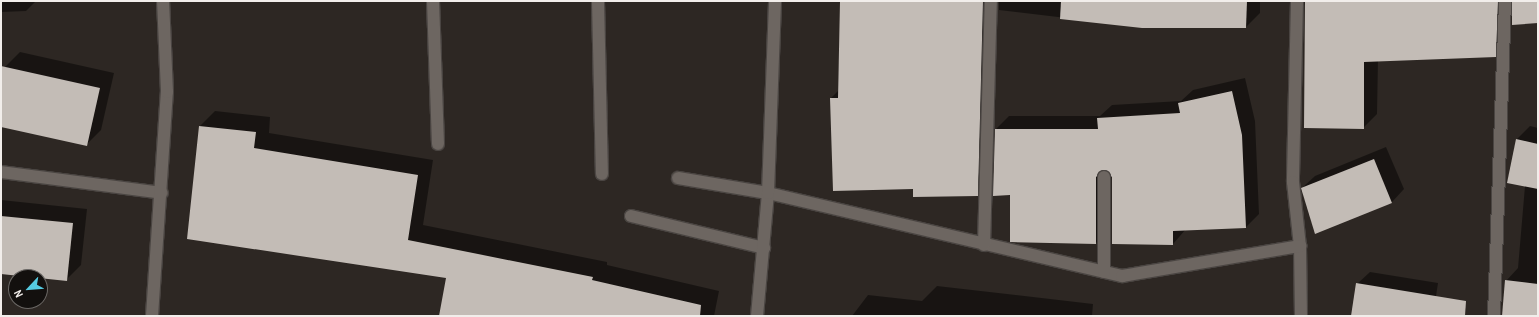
<!DOCTYPE html>
<html>
<head>
<meta charset="utf-8">
<style>
  body { margin:0 }
  #map { position:relative; width:1539px; height:317px; overflow:hidden; background:#2d2723; font-family:"Archivo Narrow",sans-serif }
  div>[style] { position:absolute }
  [style*='--x'] { left:calc(var(--x)*1px); top:calc(var(--y)*1px); width:calc(var(--w)*1px); rotate:calc(var(--a)*1deg) }
  .shadow>* { inset:0; background:#0007 }
  .building>* { inset:0; background:#c3bcb6 }
  .roads { filter:drop-shadow(1px 0 #4a4542) drop-shadow(-1px 0 #4a4542) drop-shadow(0 1px #4a4542) drop-shadow(0 -1px #4a4542) }
  .minor>* { height:12px; margin:-6px; padding:0 6px; transform-origin:6px; border-radius:6px; background:#6d6661 }
  span { translate:-50% -50%; white-space:nowrap; text-align:center; line-height:1.15; -webkit-text-stroke:4px #13100e; paint-order:stroke }
  .frame { position:absolute; inset:0; border:2px solid #f2eeeb; pointer-events:none }
  .north { position:absolute; left:8px; top:269px; width:40px; height:40px; box-sizing:border-box; background:#13100e; border:1px solid #6c6966; border-radius:50%; rotate:244deg; font-size:11px; font-weight:700; line-height:16px; text-align:center; color:#f2eeeb }
  .north::after { content:''; display:block; margin:auto; width:14px; height:18px; background:#55cae0; clip-path:polygon(50% 0,100% 100%,50% 72%,0 100%) }
</style>
</head>
<body>
<div id="map">
  <div class="shadow">
    <i style="clip-path:polygon(1px 1px,36px 1px,26px 11px,1px 12px)"></i>
    <i style="clip-path:polygon(841px 1px,997px 1px,992px 181px,977px 195px,914px 188px,831px 98px,838px 91px)"></i>
    <i style="clip-path:polygon(999px 1px,1260px 1px,1260px 13px,1246px 27px,1142px 27px,999px 10px)"></i>
    <i style="clip-path:polygon(1306px 1px,1511px 1px,1509px 42px,1495px 56px,1378px 60px,1377px 114px,1363px 128px)"></i>
    <i style="clip-path:polygon(20px 52px,114px 73px,101px 130px,86px 145px,1px 126px,5px 67px)"></i>
    <i style="clip-path:polygon(1245px 78px,1255px 121px,1259px 214px,1246px 227px,1186px 229px,1173px 244px,1109px 174px,1109px 230px,1096px 243px,1011px 241px,1011px 194px,996px 129px,1009px 116px,1100px 116px,1112px 105px,1181px 101px,1193px 90px)"></i>
    <i style="clip-path:polygon(215px 111px,270px 117px,269px 133px,433px 160px,423px 225px,607px 262px,607px 265px,719px 291px,714px 316px,440px 316px,447px 277px,199px 127px)"></i>
    <i style="clip-path:polygon(1530px 126px,1538px 128px,1538px 316px,1502px 316px,1506px 281px,1518px 268px,1525px 186px,1516px 140px)"></i>
    <i style="clip-path:polygon(1386px 147px,1404px 189px,1392px 202px,1316px 233px,1302px 188px,1315px 176px)"></i>
    <i style="clip-path:polygon(1px 200px,87px 209px,81px 265px,66px 280px,1px 273px)"></i>
    <i style="clip-path:polygon(1370px 272px,1438px 283px,1433px 316px,1352px 316px,1357px 284px)"></i>
    <i style="clip-path:polygon(937px 286px,1093px 304px,1092px 316px,852px 316px,868px 295px,922px 301px)"></i>
  </div>
  <div class="building">
    <i style="clip-path:polygon(840px 1px,983px 1px,978px 196px,913px 197px,913px 189px,833px 191px,830px 98px,838px 98px)"></i>
    <i style="clip-path:polygon(1061px 1px,1247px 1px,1246px 28px,1142px 28px,1060px 19px)"></i>
    <i style="clip-path:polygon(1305px 1px,1498px 1px,1496px 57px,1364px 62px,1364px 129px,1304px 128px)"></i>
    <i style="clip-path:polygon(1512px 1px,1538px 1px,1538px 23px,1512px 25px)"></i>
    <i style="clip-path:polygon(1px 66px,100px 88px,87px 146px,1px 127px)"></i>
    <i style="clip-path:polygon(1232px 91px,1242px 135px,1246px 228px,1173px 231px,1173px 245px,1112px 244px,1112px 177px,1104px 170px,1096px 177px,1096px 244px,1010px 242px,1010px 195px,993px 196px,995px 129px,1098px 129px,1097px 118px,1180px 113px,1178px 103px)"></i>
    <i style="clip-path:polygon(199px 126px,256px 132px,254px 148px,418px 175px,408px 240px,593px 277px,592px 280px,701px 305px,700px 316px,439px 316px,446px 278px,187px 239px)"></i>
    <i style="clip-path:polygon(1516px 139px,1538px 144px,1538px 189px,1507px 183px)"></i>
    <i style="clip-path:polygon(1374px 159px,1392px 203px,1315px 234px,1301px 188px)"></i>
    <i style="clip-path:polygon(1px 216px,73px 223px,67px 281px,1px 274px)"></i>
    <i style="clip-path:polygon(1505px 280px,1538px 284px,1538px 316px,1502px 316px)"></i>
    <i style="clip-path:polygon(1356px 283px,1466px 301px,1465px 316px,1351px 316px)"></i>
  </div>
  <div class="roads">
    <div class="minor">
      <i style="--x:433;--y:1;--w:143;--a:88"></i>
      <i style="--x:598;--y:1;--w:173;--a:88.7"></i>
      <i style="--x:1297;--y:1;--w:181;--a:91.3"></i>
      <i style="--x:1293;--y:182;--w:64;--a:83.8"></i>
      <i style="--x:1300;--y:246;--w:70;--a:89.2"></i>
      <i style="--x:1;--y:172;--w:162;--a:7.4"></i>
      <i style="--x:678;--y:178;--w:91;--a:9.5"></i>
      <i style="--x:768;--y:193;--w:364;--a:13.2"></i>
      <i style="--x:1122;--y:276;--w:181;--a:-9.6"></i>
      <i style="--x:631;--y:216;--w:137;--a:13.5"></i>
      <i style="--x:984;--y:245;--w:244;--a:-88.4"></i>
      <i style="--x:1104;--y:272;--w:95;--a:-90"></i>
      <i style="--x:152;--y:316;--w:225;--a:-86.2"></i>
      <i style="--x:167;--y:92;--w:91;--a:-92.5"></i>
      <i style="--x:757;--y:316;--w:123;--a:-84.9"></i>
      <i style="--x:768;--y:193;--w:192;--a:-87.9"></i>
      <i style="--x:1494;--y:316;--w:315;--a:-88"></i>
    </div>
  </div>
  <div class="frame"></div>
  <div class="north">N</div>
</div>
</body>
</html>
